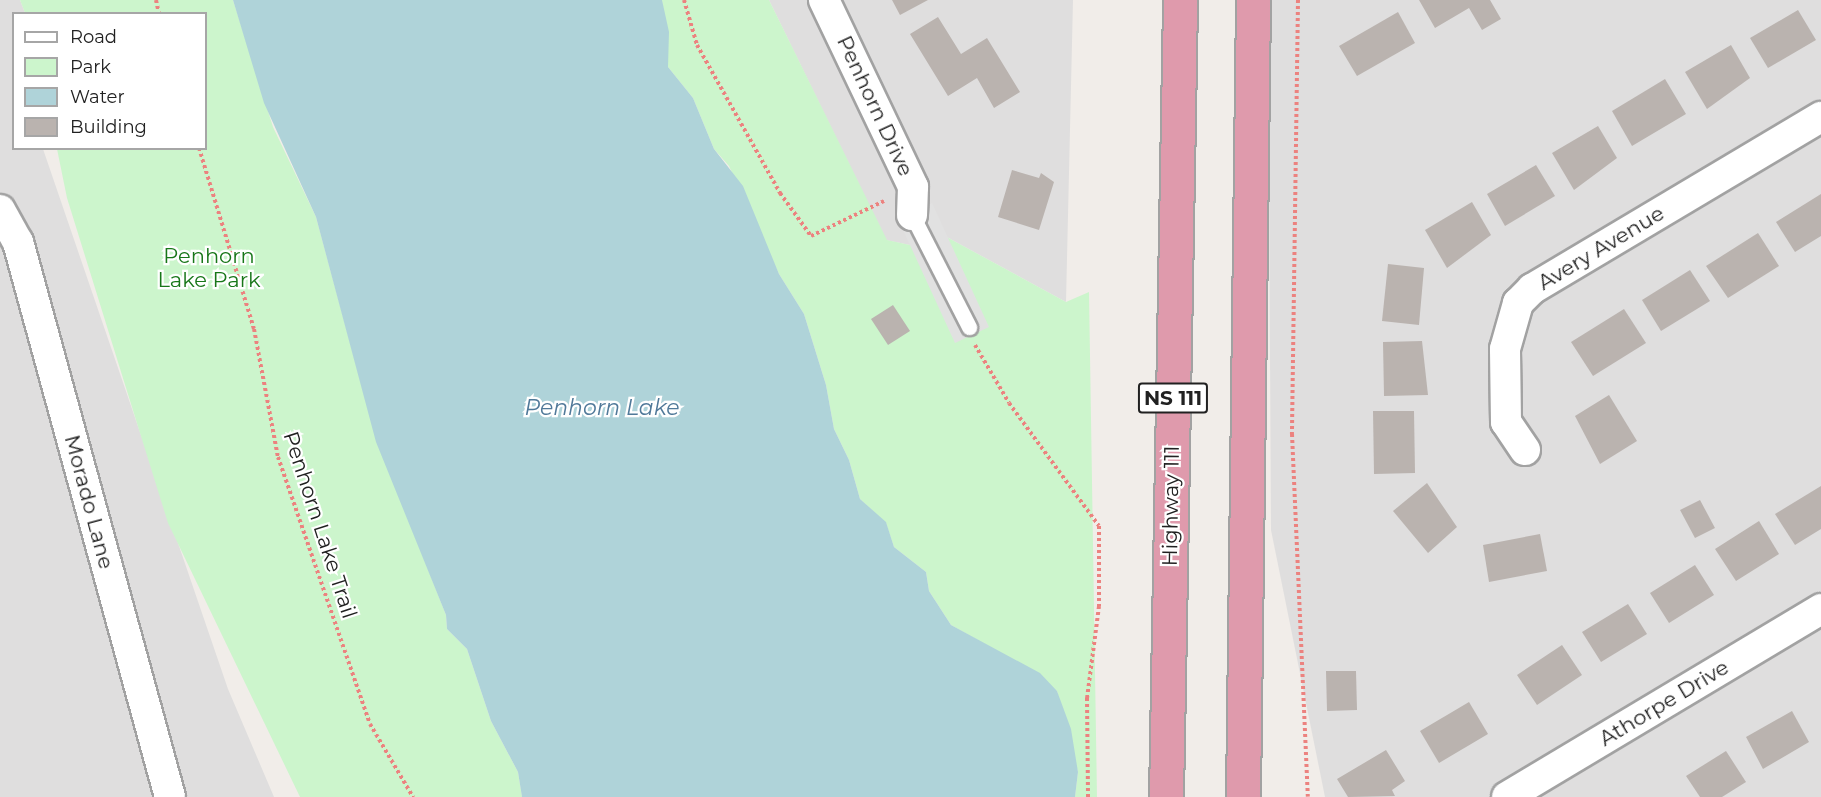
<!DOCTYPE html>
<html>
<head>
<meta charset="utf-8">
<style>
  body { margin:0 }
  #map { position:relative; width:1821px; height:797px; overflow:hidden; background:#f1ede9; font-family:Montserrat,sans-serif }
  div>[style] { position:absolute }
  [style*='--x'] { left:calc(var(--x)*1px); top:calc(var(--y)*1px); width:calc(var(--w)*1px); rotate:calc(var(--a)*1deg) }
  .residential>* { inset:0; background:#dfdede }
  .park>* { inset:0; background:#ccf5cc }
  .parking>* { inset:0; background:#e1e1e1 }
  .water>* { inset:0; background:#afd3d9 }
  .building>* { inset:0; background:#bab3af }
  .path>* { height:4px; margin-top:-2px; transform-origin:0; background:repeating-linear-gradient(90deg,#ec827f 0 3px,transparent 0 6px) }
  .roads { filter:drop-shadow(2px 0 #a2a2a2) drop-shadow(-2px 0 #a2a2a2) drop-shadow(0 2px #a2a2a2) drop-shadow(0 -2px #a2a2a2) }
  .lane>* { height:15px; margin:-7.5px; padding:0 7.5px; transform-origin:7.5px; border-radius:7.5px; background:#fff }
  .street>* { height:30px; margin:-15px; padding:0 15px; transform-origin:15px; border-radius:15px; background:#fff }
  .highway>* { height:33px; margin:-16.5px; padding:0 16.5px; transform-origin:16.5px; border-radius:16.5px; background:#df9aac }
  span { translate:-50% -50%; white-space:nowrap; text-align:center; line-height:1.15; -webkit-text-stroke:4.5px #fff; paint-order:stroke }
  .shield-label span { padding:2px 4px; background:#fff; border:2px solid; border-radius:4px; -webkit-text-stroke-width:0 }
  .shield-label { font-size:20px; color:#212121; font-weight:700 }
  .street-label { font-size:21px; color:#212121 }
  .park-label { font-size:21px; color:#187719 }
  .water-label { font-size:22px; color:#507999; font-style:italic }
  .legend { position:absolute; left:12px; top:12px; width:195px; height:138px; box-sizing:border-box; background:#fff; border:2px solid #a6a6a6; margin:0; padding:8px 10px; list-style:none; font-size:18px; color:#212121 }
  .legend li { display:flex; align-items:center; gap:12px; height:30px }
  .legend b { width:30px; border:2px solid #a6a6a6 }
</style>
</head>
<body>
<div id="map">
  <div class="residential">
    <i style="clip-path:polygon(0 0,20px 0,25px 13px,14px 14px,14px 148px,43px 149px,228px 689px,274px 797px,0 797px)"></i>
    <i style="clip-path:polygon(769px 0,1073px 0,1066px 302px,943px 235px,910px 245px,886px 240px)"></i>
    <i style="clip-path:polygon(1268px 0,1821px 0,1821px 797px,1325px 797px,1271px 530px)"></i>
  </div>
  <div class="park">
    <i style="clip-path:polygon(20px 0,233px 0,273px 127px,316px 217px,375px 435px,446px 615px,447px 629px,467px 649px,491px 721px,518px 772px,522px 797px,300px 797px,168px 523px,67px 198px,57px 149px,206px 148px,206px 14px,25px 13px)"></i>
    <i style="clip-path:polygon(662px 0,769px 0,887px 240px,910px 245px,943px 235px,1066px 302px,1089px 292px,1097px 797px,1075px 797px,1078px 772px,1057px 691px,1024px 666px,951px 625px,929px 591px,926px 572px,894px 547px,886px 523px,860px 499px,849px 460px,834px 429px,826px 385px,804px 314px,779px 274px,729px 166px,714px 149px,693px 98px,668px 67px)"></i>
  </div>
  <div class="parking">
    <i style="clip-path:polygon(932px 203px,989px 327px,955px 343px,898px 219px)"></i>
  </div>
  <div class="water">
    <i style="clip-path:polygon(233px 0,662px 0,669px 32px,668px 67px,693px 98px,714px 149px,743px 186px,779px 274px,804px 314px,826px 385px,834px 429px,849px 460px,860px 499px,886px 522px,894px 547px,926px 572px,929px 591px,951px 625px,1040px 673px,1057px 691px,1071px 729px,1078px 772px,1075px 797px,522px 797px,518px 772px,491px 721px,467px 649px,447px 629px,446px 615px,376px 442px,316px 217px,264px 103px)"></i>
  </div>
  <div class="building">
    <i style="clip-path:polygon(892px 0,928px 0,900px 15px)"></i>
    <i style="clip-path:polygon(1419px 0,1490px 0,1501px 19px,1482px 30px,1469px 8px,1435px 28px)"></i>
    <i style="clip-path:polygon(1798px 10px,1816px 40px,1768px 68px,1750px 38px)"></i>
    <i style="clip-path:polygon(1398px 12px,1415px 43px,1357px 76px,1339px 46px)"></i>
    <i style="clip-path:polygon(938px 17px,961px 54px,987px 38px,1020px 92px,994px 108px,977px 78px,948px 96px,910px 34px)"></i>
    <i style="clip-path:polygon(1731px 45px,1750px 78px,1707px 109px,1685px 72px)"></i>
    <i style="clip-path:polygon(1665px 79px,1686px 114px,1632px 146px,1612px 111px)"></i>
    <i style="clip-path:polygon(1598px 126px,1617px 158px,1574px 190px,1552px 153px)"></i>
    <i style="clip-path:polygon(1536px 165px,1555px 196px,1505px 226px,1487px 194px)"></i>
    <i style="clip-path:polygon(1012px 170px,1039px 178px,1041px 173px,1054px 182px,1039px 230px,998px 217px)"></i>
    <i style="clip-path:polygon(1821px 194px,1821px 236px,1795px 252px,1776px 222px)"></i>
    <i style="clip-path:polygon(1472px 202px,1491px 235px,1447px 268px,1425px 230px)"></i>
    <i style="clip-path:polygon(1758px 233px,1779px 266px,1728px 298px,1706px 266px)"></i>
    <i style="clip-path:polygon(1388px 264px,1424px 268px,1419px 325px,1382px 321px)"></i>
    <i style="clip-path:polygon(1690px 270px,1710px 301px,1661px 331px,1642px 300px)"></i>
    <i style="clip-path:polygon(893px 305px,910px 331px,888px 345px,871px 319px)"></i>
    <i style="clip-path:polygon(1624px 309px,1646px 343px,1593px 376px,1571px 342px)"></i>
    <i style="clip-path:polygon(1422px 341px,1428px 395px,1384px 396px,1383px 342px)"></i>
    <i style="clip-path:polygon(1609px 395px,1637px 441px,1600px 464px,1575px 416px)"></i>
    <i style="clip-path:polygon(1373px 411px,1414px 411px,1415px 473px,1374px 474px)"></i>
    <i style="clip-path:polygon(1427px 483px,1457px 527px,1428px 553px,1393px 511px)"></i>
    <i style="clip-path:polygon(1821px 486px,1821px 529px,1795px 545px,1775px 514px)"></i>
    <i style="clip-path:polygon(1700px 500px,1715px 528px,1695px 538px,1680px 510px)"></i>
    <i style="clip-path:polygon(1759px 521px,1779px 554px,1736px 581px,1715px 549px)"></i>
    <i style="clip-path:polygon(1540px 534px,1547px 571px,1489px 582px,1483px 545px)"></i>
    <i style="clip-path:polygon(1695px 565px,1714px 595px,1669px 623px,1650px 593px)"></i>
    <i style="clip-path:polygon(1628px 604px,1647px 634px,1601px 662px,1582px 632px)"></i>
    <i style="clip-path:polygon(1562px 645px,1582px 675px,1537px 705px,1517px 675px)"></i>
    <i style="clip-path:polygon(1326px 671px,1356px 671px,1357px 710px,1327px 711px)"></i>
    <i style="clip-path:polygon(1469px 702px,1488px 734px,1439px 763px,1420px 731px)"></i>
    <i style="clip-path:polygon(1792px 711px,1809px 742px,1763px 769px,1746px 737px)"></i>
    <i style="clip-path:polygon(1386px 750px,1405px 781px,1392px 790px,1395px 796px,1348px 797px,1337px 779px)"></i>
    <i style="clip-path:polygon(1726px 751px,1746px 782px,1722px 797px,1700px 797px,1686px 776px)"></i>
  </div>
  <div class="path">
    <i style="--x:156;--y:0;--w:14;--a:78"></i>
    <i style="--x:684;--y:0;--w:47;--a:73.9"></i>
    <i style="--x:697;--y:45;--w:170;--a:60.7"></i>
    <i style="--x:780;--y:193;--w:53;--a:54.2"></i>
    <i style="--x:811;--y:236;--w:81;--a:-25.6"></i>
    <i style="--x:1298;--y:0;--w:434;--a:90.8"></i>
    <i style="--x:1292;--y:434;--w:363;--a:87.5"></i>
    <i style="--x:199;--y:148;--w:189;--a:73.1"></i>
    <i style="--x:254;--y:329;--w:130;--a:79.4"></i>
    <i style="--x:278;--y:457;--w:282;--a:71"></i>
    <i style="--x:370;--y:724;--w:85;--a:59.5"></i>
    <i style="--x:975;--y:345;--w:67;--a:59.6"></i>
    <i style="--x:1009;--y:403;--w:152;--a:53.8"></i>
    <i style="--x:1099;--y:526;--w:80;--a:90"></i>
    <i style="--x:1099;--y:606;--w:93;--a:97.4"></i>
    <i style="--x:1087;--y:698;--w:99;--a:89.4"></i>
  </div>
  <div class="roads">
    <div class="lane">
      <i style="--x:912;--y:215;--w:126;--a:63"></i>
    </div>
    <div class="street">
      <i style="--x:824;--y:0;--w:207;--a:64.5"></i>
      <i style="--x:913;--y:187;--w:28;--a:92"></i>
      <i style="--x:0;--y:210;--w:37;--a:61"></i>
      <i style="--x:18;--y:242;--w:575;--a:74.68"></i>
      <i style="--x:1525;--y:450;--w:34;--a:-124"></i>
      <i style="--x:1506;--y:422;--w:73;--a:-90.8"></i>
      <i style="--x:1505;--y:349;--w:48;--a:-74.2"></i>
      <i style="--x:1518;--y:303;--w:20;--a:-45"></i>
      <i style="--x:1532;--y:289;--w:336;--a:-30.8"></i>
      <i style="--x:1507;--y:797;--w:366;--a:-30.9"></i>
    </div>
    <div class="highway">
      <i style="--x:1166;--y:797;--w:797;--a:-88.99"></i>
      <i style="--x:1243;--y:797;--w:797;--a:-89.28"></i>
    </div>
  </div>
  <div class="shield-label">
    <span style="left:1173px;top:398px">NS 111</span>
  </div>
  <div class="street-label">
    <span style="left:875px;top:106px;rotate:65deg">Penhorn Drive</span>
    <span style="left:1601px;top:248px;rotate:-31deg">Avery Avenue</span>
    <span style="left:89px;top:502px;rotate:75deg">Morado Lane</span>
    <span style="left:1171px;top:506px;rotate:-89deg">Highway 111</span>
    <span style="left:320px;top:525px;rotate:72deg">Penhorn Lake Trail</span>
    <span style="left:1664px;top:703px;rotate:-31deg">Athorpe Drive</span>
  </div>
  <div class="park-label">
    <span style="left:209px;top:268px">Penhorn<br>Lake Park</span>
  </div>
  <div class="water-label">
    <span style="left:602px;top:408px">Penhorn Lake</span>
  </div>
  <ul class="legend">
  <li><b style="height:8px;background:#fff"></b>Road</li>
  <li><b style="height:16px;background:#ccf5cc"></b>Park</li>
  <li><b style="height:16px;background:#afd3d9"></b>Water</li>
  <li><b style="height:16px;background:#bab3af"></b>Building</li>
  </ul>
</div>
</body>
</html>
